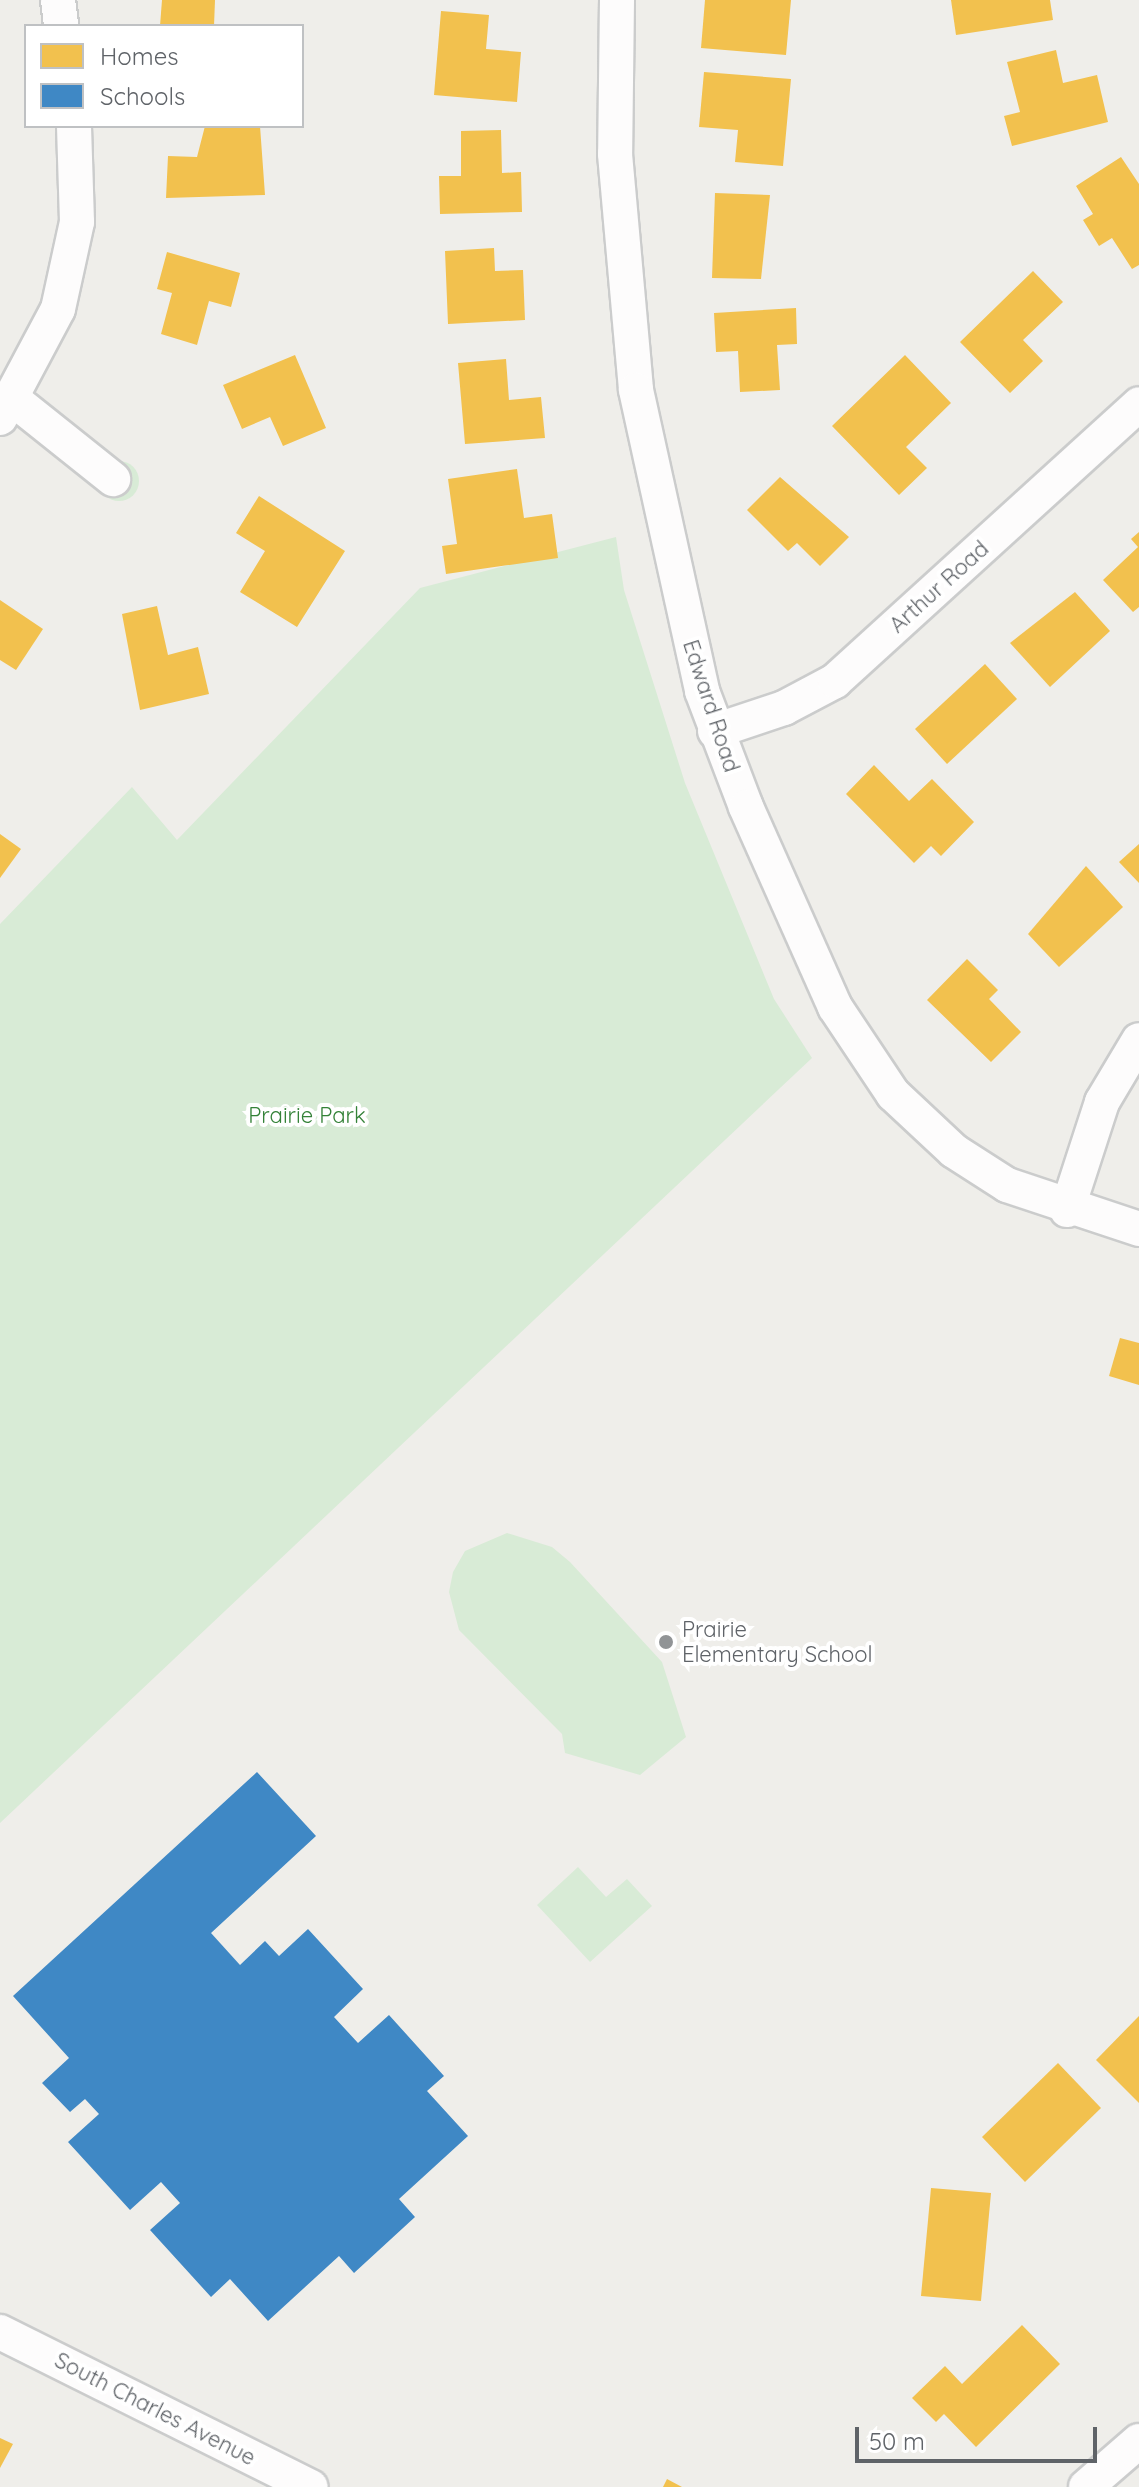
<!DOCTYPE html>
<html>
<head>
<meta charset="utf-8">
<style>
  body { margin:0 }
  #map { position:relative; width:1139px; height:2487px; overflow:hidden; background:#efeeea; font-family:Quicksand,sans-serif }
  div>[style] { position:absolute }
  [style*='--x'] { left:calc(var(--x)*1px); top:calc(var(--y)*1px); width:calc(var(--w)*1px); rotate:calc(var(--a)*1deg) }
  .green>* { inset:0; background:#d8ebd6 }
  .round { border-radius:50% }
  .homes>* { inset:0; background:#f2c14e }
  .schools>* { inset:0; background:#3f88c5 }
  .roads { filter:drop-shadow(2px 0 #cbcccc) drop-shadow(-2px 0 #cbcccc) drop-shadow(0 2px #cbcccc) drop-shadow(0 -2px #cbcccc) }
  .minor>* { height:34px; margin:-17px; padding:0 17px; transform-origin:17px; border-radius:17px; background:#fdfcfc }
  .dots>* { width:22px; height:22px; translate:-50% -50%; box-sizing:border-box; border:4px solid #fff; border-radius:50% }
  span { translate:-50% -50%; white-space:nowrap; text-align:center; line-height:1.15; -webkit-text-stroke:8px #fff; paint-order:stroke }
  .street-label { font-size:22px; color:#5f6368 }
  .park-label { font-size:22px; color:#348238 }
  .poi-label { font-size:22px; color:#5f6368 }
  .left { translate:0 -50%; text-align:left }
  .legend { position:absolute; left:24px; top:24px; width:280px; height:104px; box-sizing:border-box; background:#fff; border:2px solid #bfc1c3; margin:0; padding:10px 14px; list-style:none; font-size:24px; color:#5f6368 }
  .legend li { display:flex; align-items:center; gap:16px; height:40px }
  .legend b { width:40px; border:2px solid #bfc1c3 }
  .scale { position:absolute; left:855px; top:2427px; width:242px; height:36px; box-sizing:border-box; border:4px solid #5f6368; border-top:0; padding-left:10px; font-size:24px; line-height:28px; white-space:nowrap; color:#5f6368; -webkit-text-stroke:6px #fff; paint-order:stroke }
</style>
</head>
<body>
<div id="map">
  <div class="green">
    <i class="round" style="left:99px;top:461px;width:40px;height:40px"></i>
    <i style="clip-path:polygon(616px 537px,624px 590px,685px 783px,774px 999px,812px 1058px,0 1823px,0 924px,132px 787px,177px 840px,420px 588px)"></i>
    <i style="clip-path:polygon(507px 1533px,552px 1547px,570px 1562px,662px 1662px,686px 1737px,640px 1775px,565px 1753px,562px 1734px,459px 1630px,449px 1592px,453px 1572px,465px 1551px)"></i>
    <i style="clip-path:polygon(578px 1867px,606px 1897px,627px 1879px,652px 1906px,590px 1962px,537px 1905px)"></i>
  </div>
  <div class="homes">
    <i style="clip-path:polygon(162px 0,215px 0,214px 26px,160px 26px)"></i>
    <i style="clip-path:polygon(705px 0,791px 0,786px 55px,701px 48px)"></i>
    <i style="clip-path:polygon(951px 0,1050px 0,1053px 20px,956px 35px)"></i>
    <i style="clip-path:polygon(441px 11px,489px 15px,486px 49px,521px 52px,517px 102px,434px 95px)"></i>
    <i style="clip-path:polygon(1056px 50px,1063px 83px,1097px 75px,1108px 122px,1012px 146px,1004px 116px,1020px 112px,1007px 62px)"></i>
    <i style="clip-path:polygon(704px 72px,791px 79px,783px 166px,735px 162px,738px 130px,699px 127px)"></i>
    <i style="clip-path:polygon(205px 126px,260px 126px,265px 195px,166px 198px,168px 156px,197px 157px)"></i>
    <i style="clip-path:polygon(501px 130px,502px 173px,521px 172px,522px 212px,440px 214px,439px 176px,461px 176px,461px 131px)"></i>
    <i style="clip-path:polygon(1121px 157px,1139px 184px,1139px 265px,1132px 269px,1112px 238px,1099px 246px,1083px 220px,1093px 214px,1076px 186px)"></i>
    <i style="clip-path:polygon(715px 193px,770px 195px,761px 279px,712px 278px)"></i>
    <i style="clip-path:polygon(494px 248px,495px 271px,523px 270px,525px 320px,448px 324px,445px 251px)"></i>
    <i style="clip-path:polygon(167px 252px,240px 273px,231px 307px,209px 301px,197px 345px,161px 334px,172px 293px,157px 289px)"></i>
    <i style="clip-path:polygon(1033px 271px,1063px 302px,1023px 340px,1043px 361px,1010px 393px,960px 342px)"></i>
    <i style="clip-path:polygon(796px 308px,797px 344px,777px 345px,780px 390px,740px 392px,738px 351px,716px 352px,714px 313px)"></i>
    <i style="clip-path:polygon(295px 355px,326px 428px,283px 446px,270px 417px,242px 429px,223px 385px)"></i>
    <i style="clip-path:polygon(905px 355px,951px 403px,906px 447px,927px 468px,899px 495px,832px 426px)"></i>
    <i style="clip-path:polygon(506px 359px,509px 400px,541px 397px,545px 438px,465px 444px,458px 363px)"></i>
    <i style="clip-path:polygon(517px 469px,524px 518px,552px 514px,558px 558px,446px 574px,442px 546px,457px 544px,448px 479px)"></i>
    <i style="clip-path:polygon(780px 477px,849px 537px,820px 566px,797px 543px,788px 551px,747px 510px)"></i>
    <i style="clip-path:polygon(259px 496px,345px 551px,297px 627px,240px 592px,265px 551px,236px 533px)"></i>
    <i style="clip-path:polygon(1139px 532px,1139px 607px,1133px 612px,1103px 580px,1138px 547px,1131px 539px)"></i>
    <i style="clip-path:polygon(1075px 592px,1110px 631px,1050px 687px,1010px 643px)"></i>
    <i style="clip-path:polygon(0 600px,43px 629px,16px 670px,0 660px)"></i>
    <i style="clip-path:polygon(157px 606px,168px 655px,198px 647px,209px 694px,140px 710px,122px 614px)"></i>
    <i style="clip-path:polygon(985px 664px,1017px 699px,947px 764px,915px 729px)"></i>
    <i style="clip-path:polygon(874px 765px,909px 801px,932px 779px,974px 822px,941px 856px,931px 846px,914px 863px,846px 794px)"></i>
    <i style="clip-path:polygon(0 834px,21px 849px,0 878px)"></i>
    <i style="clip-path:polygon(1139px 844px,1139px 883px,1119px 862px)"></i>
    <i style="clip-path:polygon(1086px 866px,1123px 907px,1059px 967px,1028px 934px)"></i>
    <i style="clip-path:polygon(967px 959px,998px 990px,989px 999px,1021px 1032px,991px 1062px,927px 1000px)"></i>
    <i style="clip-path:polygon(1120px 1338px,1139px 1343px,1139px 1385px,1109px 1376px)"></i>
    <i style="clip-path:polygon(1139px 2016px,1139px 2103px,1096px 2060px)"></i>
    <i style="clip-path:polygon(1058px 2063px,1101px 2108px,1025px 2182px,982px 2137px)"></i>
    <i style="clip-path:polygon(931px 2188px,991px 2193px,981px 2301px,921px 2296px)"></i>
    <i style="clip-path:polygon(1022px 2325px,1060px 2364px,976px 2447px,944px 2414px,936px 2422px,912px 2398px,945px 2366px,962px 2384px)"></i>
    <i style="clip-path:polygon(0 2438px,13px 2444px,0 2468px)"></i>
    <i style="clip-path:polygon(667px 2479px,682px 2487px,663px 2487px)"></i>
  </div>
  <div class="schools">
    <i style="clip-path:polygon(257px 1772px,316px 1836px,211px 1933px,240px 1965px,265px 1941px,279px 1956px,308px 1929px,363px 1989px,334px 2017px,358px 2043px,389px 2015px,444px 2076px,427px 2091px,468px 2136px,399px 2199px,415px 2217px,354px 2273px,339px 2256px,268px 2321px,230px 2279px,211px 2297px,150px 2230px,180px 2203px,161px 2182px,130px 2210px,68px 2142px,99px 2114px,85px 2099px,70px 2112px,42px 2083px,69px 2058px,13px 1996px)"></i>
  </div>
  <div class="roads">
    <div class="minor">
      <i style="--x:58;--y:0;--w:26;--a:83"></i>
      <i style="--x:617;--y:0;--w:154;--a:90.7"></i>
      <i style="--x:615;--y:154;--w:237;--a:84.9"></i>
      <i style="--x:636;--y:390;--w:308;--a:77.6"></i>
      <i style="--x:702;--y:691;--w:124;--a:69.2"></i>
      <i style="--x:746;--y:807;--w:219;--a:66"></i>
      <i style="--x:835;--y:1007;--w:105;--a:56.3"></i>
      <i style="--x:893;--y:1094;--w:83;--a:43.1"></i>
      <i style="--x:954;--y:1151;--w:63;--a:32.7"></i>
      <i style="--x:1007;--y:1185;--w:139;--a:18.4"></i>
      <i style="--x:14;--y:400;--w:127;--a:38.6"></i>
      <i style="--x:0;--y:418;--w:123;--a:-62"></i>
      <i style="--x:58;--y:309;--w:89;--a:-77.7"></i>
      <i style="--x:77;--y:222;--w:96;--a:-91.8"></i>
      <i style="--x:715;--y:731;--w:73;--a:-18.4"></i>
      <i style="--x:784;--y:708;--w:58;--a:-27.9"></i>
      <i style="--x:835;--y:681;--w:411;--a:-42.3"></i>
      <i style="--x:1067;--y:1210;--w:114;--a:-72"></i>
      <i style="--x:1102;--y:1102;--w:72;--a:-59.2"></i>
      <i style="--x:0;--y:2332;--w:347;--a:26.5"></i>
      <i style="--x:1086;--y:2487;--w:70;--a:-41"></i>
    </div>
  </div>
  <div class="dots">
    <i style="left:666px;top:1642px;background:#919496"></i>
  </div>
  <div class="street-label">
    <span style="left:939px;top:587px;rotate:-42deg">Arthur Road</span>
    <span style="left:711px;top:706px;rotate:72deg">Edward Road</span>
    <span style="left:155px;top:2409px;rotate:27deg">South Charles Avenue</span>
  </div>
  <div class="park-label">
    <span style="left:307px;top:1116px">Prairie Park</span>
  </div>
  <div class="poi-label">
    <span class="left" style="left:682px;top:1642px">Prairie<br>Elementary School</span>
  </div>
  <ul class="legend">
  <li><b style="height:22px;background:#f2c14e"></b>Homes</li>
  <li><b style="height:22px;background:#3f88c5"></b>Schools</li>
  </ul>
  <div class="scale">50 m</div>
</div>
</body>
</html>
